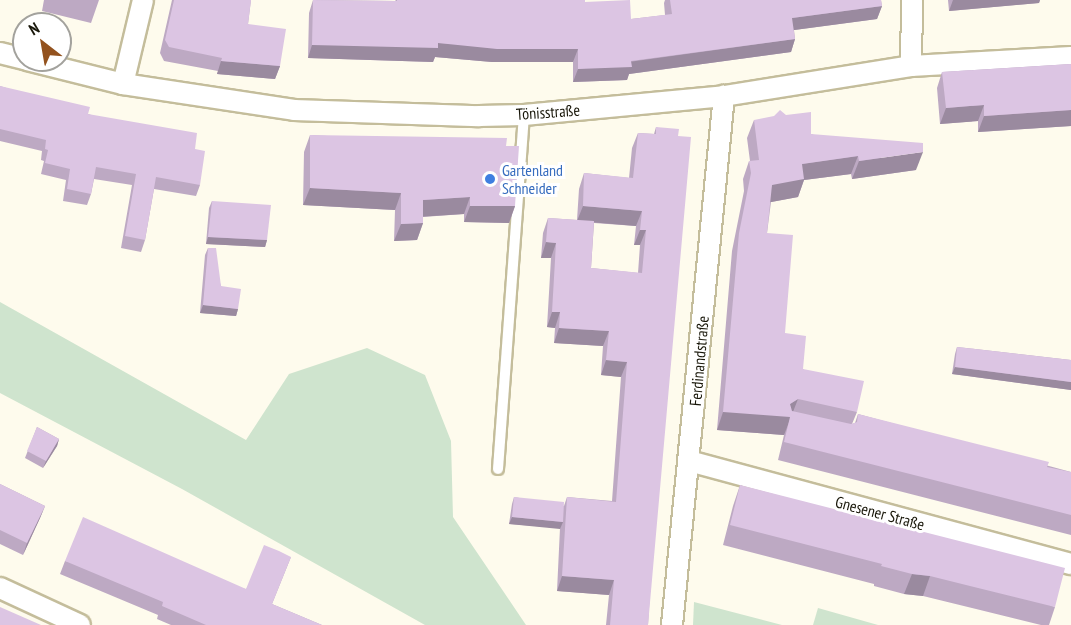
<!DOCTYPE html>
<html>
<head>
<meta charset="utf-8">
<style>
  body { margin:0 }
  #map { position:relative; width:1071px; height:625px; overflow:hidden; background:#fefbed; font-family:"PT Sans Narrow",sans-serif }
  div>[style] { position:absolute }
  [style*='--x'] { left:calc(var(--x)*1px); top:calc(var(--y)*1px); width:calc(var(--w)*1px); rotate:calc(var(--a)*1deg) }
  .green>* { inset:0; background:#cfe4ce }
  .roads { filter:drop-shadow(2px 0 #c4bd9b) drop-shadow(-2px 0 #c4bd9b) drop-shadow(0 2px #c4bd9b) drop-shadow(0 -2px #c4bd9b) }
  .service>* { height:10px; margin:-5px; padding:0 5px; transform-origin:5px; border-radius:5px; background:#fff }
  .minor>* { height:20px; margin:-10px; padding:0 10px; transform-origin:10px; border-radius:10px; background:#fff }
  .wall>* { inset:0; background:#bda9c3 }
  .shaded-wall>* { inset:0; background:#9a8a9f }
  .building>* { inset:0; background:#dcc5e3 }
  .dots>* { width:16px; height:16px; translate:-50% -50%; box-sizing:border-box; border:3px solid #fff; border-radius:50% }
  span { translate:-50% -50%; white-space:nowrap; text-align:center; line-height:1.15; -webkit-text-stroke:6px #fff; paint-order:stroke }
  .street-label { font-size:16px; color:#181609 }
  .shop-label { font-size:16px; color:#366cbe }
  .left { translate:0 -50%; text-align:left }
  .north { position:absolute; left:12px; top:12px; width:60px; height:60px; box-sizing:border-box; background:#fff; border:2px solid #a3a29d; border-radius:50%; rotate:329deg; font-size:16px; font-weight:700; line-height:24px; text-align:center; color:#181609 }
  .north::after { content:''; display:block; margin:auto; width:21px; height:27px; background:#93521e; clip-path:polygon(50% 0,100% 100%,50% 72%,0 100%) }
</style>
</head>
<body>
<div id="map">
  <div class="green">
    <i style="clip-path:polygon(0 302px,246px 440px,289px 374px,367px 348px,425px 375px,451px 441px,453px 517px,526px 625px,425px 625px,182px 489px,0 393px)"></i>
    <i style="clip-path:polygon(694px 602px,782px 625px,693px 625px)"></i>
    <i style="clip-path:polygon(818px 608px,878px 625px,813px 625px)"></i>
  </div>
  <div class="roads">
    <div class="service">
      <i style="--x:498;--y:469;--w:355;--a:-85.8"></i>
    </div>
    <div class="minor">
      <i style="--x:0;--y:53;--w:25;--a:14"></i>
      <i style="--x:27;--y:60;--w:99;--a:14"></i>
      <i style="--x:123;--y:84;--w:173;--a:8.6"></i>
      <i style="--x:294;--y:110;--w:185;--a:1.9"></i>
      <i style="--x:479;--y:116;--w:45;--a:-1.3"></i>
      <i style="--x:524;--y:115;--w:201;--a:-5.4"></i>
      <i style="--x:724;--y:96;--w:189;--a:-9.1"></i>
      <i style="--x:911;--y:66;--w:160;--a:-3.2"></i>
      <i style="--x:911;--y:66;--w:66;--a:-89.1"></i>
      <i style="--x:123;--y:84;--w:86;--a:-76.6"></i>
      <i style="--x:689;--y:461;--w:396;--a:15.1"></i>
      <i style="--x:0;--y:588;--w:88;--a:24.8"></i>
      <i style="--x:672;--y:625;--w:532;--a:-84.39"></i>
    </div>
  </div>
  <div class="wall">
    <i style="clip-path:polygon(44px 0,99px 0,91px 23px,42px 11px)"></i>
    <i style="clip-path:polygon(172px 0,251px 0,248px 24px,280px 66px,275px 79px,217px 74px,218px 71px,164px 61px,160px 53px)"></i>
    <i style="clip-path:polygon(313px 0,395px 1px,396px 0,585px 0,585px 2px,631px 19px,665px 15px,664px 3px,665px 0,881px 0,882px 6px,877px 19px,794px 30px,795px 39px,791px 52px,629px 74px,627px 80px,573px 82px,573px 62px,492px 62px,435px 57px,433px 62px,308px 58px,309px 13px)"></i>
    <i style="clip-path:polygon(948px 0,1040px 0,1039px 3px,949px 11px)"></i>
    <i style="clip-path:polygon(1071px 64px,1071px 126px,978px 132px,978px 121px,940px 124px,937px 88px,942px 72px)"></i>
    <i style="clip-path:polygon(0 86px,88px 114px,195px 149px,200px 185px,196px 196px,154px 189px,145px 240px,141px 252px,121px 248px,132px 185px,94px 179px,91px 194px,87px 205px,63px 201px,66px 180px,41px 174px,44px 161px,41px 160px,42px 151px,0 141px)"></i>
    <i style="clip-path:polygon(754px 120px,811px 134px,916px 170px,852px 179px,851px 174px,804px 180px,798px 197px,771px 202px,767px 233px,785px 333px,803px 369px,857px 412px,852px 424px,855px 423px,858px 414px,1071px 472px,1071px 535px,778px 460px,784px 435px,717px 430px,732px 251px,744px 191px,743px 179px,749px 161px,750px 161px,747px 138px)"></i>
    <i style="clip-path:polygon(evenodd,656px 127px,678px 136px,648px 625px,606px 625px,609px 595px,557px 591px,560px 528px,509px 524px,512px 504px,514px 497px,564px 506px,567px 497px,612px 501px,621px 377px,601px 375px,603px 346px,554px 343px,555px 328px,547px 327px,551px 258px,541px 258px,543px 233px,548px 218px,577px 220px,579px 189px,584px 173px,629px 178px,632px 148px,638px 133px,654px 134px,656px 127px,594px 223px,636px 226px,634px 245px,640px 245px,638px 273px,591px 268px,594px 223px)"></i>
    <i style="clip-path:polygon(310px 135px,506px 146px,515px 206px,509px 223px,464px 222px,464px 214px,423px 217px,423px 223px,417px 240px,394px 241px,395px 210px,303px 205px,304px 152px)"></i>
    <i style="clip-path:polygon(212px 201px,267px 240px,265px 247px,206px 244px,209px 208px)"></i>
    <i style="clip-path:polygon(208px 248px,221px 286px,238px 309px,236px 316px,200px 313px,205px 255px)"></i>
    <i style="clip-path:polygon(957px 347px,1071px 360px,1071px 390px,952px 374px,955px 354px)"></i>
    <i style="clip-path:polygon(37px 427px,59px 439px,57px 446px,43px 468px,25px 458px)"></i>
    <i style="clip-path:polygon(0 484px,45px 506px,40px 518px,23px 555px,0 544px)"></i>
    <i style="clip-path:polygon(740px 485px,1055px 607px,1049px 625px,1041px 625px,923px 596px,904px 594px,874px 586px,874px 584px,723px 545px,733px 506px)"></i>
    <i style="clip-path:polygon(291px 557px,272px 604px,322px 625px,171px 625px,157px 619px,158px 615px,60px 574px,65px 561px,246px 589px)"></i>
  </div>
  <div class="shaded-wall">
    <i style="clip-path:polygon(953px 0,1040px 0,1039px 3px,949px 11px)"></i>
    <i style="clip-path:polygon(882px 6px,877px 19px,787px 31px,792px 18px)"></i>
    <i style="clip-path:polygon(795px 39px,791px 52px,629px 74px,627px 80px,573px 82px,578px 69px)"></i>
    <i style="clip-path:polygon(438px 43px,578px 49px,573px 62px,492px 62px,435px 57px,433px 62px,308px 58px,312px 45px)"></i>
    <i style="clip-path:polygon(221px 61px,280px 66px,275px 79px,217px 74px)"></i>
    <i style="clip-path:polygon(984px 105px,978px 121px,940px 124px,946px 108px)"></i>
    <i style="clip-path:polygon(1071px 110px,1071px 126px,978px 132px,984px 116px)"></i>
    <i style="clip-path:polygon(923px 152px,916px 170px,852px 179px,859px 161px)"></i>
    <i style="clip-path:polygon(858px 156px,851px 174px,804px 180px,798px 197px,766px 203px,772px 185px,802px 164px)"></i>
    <i style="clip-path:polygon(310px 188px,401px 193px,395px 210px,303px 205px)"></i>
    <i style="clip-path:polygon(470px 197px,464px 214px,417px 217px,423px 200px)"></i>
    <i style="clip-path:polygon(470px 206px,515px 206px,509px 223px,464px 222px)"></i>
    <i style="clip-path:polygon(583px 206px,642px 211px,636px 226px,577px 221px)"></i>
    <i style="clip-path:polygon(423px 223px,417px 240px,394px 241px,401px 224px)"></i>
    <i style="clip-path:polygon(640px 230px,646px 230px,640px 245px,634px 245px)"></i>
    <i style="clip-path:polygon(208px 237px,267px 240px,265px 247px,206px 244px)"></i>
    <i style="clip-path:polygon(546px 242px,556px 243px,551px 258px,541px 258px)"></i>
    <i style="clip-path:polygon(203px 305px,238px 309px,236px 316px,200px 313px)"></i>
    <i style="clip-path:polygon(552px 312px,560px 312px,555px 328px,547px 327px)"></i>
    <i style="clip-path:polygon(559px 328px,609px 331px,603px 346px,554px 343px)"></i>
    <i style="clip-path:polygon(606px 360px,627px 362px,621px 377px,601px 375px)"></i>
    <i style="clip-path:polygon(955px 367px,1071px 382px,1071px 390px,952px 374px)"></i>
    <i style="clip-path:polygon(798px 399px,784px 435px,717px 430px,723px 412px,790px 404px)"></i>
    <i style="clip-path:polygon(59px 439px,57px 446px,43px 468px,46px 461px)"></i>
    <i style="clip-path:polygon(45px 506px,40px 518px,23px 555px,27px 543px)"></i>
    <i style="clip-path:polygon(512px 517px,563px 522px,560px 529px,509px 524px)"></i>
    <i style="clip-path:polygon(912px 574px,930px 576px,923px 596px,904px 594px)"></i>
    <i style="clip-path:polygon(562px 576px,614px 580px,609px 595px,557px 591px)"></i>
  </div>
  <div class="building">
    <i style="clip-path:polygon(174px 0,251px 0,248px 24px,286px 29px,280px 66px,221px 61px,222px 58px,169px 47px,165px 40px)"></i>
    <i style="clip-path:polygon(313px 0,397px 1px,397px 0,585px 0,585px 2px,630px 0,631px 19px,672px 14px,670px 0,881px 0,882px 6px,792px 18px,795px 39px,631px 61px,632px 67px,578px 69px,578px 49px,497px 49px,438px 43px,438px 48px,312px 45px)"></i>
    <i style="clip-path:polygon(1071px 64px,1071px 110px,984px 116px,984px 105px,946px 108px,942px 72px)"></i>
    <i style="clip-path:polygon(0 86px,90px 107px,88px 114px,197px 133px,195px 149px,205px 151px,200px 185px,156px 177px,145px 240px,125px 236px,136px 174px,96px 167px,91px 194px,67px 189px,70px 169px,45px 163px,48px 150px,45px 149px,46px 140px,0 129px)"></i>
    <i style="clip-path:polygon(780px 110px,786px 115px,811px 112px,811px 134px,923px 143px,923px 152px,859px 161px,858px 156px,802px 164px,804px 179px,772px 185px,767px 233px,793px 235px,785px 333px,806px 336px,803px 369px,864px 381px,857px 412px,798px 399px,790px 404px,792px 411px,851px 424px,857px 422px,858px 414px,1049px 462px,1047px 467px,1071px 472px,1071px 515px,784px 442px,790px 417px,723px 412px,739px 233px,751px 173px,749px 161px,759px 160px,754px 120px,774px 116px)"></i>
    <i style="clip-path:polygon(656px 127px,679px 129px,678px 136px,691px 137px,648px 625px,610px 625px,614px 580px,562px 576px,567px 497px,616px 502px,627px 362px,606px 360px,609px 331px,559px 328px,560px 312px,552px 312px,556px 243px,546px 242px,548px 218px,594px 221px,591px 268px,642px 273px,646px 230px,640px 230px,642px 211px,583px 206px,584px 173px,633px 178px,638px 133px,656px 134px)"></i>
    <i style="clip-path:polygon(310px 135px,507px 138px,506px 146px,519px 146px,515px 206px,470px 206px,470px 197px,423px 200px,423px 223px,401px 224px,401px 193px,310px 188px)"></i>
    <i style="clip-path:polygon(212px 201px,271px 205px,267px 240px,208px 237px)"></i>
    <i style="clip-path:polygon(208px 248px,216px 248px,221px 286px,241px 289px,238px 309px,203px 305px)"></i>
    <i style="clip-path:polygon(957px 347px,1071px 360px,1071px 382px,955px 367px)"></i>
    <i style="clip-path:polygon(37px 427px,59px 439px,46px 461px,27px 451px)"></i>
    <i style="clip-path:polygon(0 484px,45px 506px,27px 543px,0 530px)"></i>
    <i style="clip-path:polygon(740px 485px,1065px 568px,1055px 607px,930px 576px,912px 574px,881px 566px,882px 564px,730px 525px)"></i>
    <i style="clip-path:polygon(514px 497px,564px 502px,563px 522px,512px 517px)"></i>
    <i style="clip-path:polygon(83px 517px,246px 589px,264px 545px,279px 551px,291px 557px,272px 604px,322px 625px,206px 625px,162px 606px,163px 602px,65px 561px)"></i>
    <i style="clip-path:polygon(0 607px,41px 625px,0 625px)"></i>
  </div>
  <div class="dots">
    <i style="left:490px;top:179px;background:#3f7fe0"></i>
  </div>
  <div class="street-label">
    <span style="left:548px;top:112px;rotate:-4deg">Tönisstraße</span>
    <span style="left:699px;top:361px;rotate:-85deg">Ferdinandstraße</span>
    <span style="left:880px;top:513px;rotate:15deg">Gnesener Straße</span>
  </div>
  <div class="shop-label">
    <span class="left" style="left:502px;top:179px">Gartenland<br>Schneider</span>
  </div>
  <div class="north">N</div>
</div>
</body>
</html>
